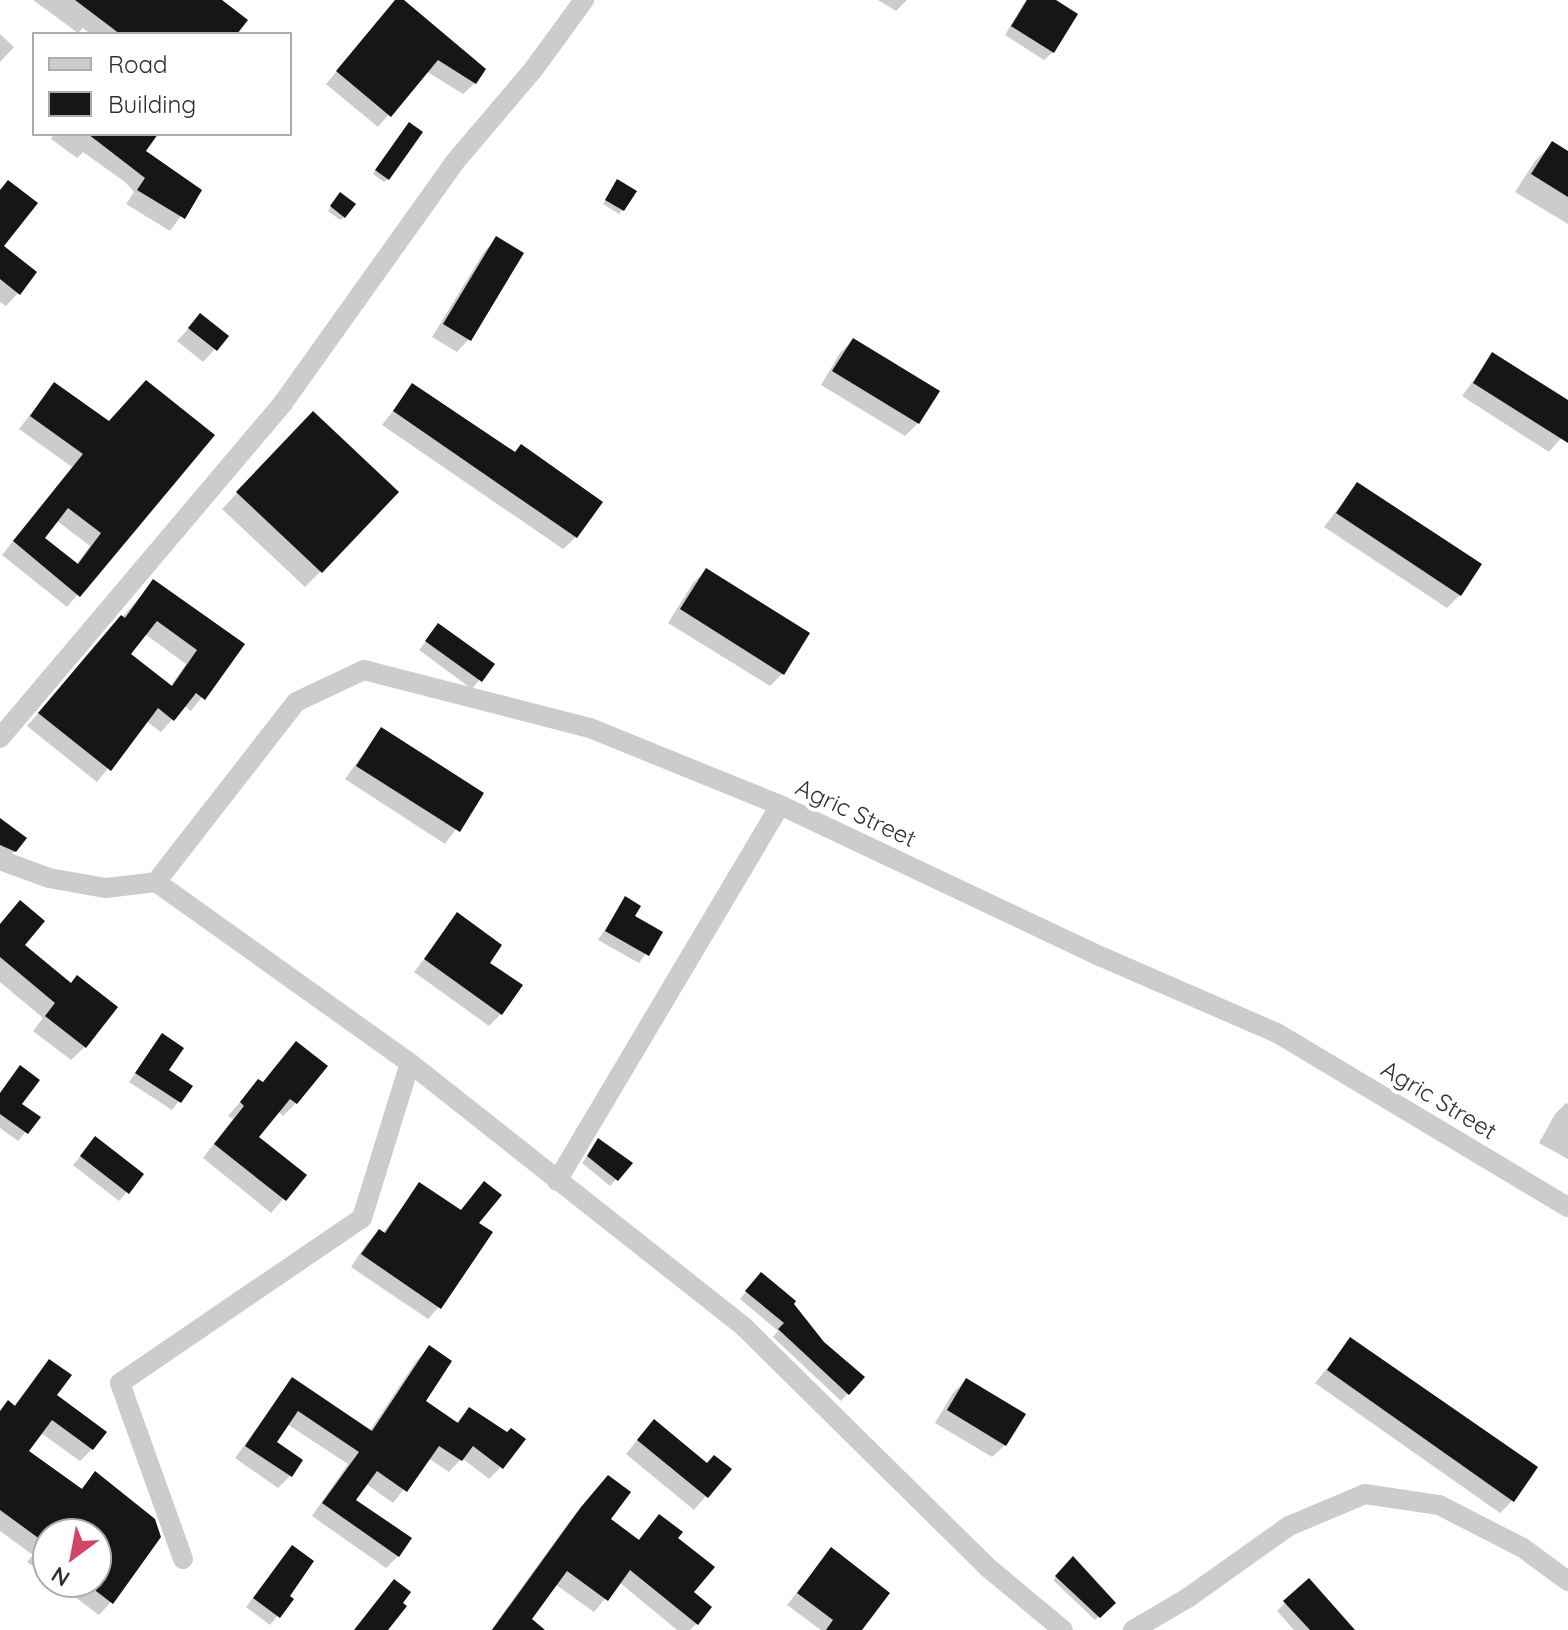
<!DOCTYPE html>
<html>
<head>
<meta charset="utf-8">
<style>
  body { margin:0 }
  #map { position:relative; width:1568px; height:1630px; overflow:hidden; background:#fff; font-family:Quicksand,sans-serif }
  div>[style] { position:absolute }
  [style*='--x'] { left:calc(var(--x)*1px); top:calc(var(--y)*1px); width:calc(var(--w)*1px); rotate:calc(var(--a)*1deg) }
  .shadow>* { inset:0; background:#0003 }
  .building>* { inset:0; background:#161616 }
  .street>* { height:20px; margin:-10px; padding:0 10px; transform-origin:10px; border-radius:10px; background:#ccc }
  span { translate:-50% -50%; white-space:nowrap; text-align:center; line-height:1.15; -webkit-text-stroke:8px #fff; paint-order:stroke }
  .street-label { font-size:24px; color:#2f2f2f }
  .legend { position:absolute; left:32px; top:32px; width:260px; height:104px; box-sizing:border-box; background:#fff; border:2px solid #acacac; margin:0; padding:10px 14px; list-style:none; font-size:24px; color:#2f2f2f }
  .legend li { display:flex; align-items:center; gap:16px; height:40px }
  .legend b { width:40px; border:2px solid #acacac }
  .north { position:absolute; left:32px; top:1518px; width:80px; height:80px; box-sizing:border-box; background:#fff; border:2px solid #acacac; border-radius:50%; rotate:212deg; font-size:22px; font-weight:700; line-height:32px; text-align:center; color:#2f2f2f }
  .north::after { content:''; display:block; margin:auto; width:28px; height:36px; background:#d24565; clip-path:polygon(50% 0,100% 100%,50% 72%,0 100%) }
</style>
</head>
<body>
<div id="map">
  <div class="shadow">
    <i style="clip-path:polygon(33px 0,219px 0,234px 34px,91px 34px,83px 28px,78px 33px)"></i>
    <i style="clip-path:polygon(397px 0,475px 83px,463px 94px,426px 71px,378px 127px,326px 84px)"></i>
    <i style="clip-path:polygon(878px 0,907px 0,896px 11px)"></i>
    <i style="clip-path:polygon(1026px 0,1052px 0,1053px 52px,1044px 60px,1005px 35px)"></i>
    <i style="clip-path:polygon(0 34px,14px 47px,0 62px)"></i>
    <i style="clip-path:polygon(406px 128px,388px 179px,384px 182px,373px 174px)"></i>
    <i style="clip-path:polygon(54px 134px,157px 134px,143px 151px,200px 190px,170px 231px,126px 204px,134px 192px,125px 182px,83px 152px,77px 158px,51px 139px)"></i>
    <i style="clip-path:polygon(1552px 144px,1568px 153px,1568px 224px,1515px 192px,1535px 161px)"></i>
    <i style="clip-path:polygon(614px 185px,634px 192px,619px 214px,603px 204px)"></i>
    <i style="clip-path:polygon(0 191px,1px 246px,18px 293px,6px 306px,0 302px)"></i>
    <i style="clip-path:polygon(337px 198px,344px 217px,340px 220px,328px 211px)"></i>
    <i style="clip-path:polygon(496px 239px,469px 339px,457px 352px,432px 337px,484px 252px)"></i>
    <i style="clip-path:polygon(200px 316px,215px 349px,203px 362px,177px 341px)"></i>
    <i style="clip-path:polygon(853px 340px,918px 423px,905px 436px,821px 385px,840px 353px)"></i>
    <i style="clip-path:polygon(1492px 355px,1568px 403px,1568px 430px,1549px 452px,1462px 396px)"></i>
    <i style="clip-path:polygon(evenodd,54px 384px,108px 423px,127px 402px,213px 436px,67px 607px,2px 555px,72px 467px,19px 429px,54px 384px,56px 520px,90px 546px,76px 565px,42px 539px,56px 520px)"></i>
    <i style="clip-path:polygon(413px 385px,576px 537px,563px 549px,382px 425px)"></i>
    <i style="clip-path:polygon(297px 429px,321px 571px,305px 587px,222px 509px)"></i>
    <i style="clip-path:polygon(1357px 484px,1460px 595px,1447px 608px,1324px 527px)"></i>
    <i style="clip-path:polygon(706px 570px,783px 673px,770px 686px,668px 623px,693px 583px)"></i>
    <i style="clip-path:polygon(evenodd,154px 581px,242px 645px,191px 711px,184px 706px,161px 732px,146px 721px,97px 782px,27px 726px,154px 581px,145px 634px,186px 664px,170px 687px,128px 655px,145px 634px)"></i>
    <i style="clip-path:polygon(438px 626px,492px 664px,472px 689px,419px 650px)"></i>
    <i style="clip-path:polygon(381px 729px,482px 794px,445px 844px,345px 779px)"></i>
    <i style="clip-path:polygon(0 820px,15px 851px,6px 859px,0 857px)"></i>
    <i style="clip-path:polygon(625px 899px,633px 916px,660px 933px,639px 963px,598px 940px)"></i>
    <i style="clip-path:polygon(458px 915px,487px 963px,501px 1014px,489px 1026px,414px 972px)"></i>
    <i style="clip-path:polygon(0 924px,22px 945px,85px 1047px,71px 1060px,33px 1031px,43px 1018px,0 982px)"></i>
    <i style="clip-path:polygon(162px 1036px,166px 1071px,190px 1086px,172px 1110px,129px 1082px)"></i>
    <i style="clip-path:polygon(325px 1066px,296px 1103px,283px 1116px,278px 1111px,257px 1137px,304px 1175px,271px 1213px,203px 1158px,233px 1119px,228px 1116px,258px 1081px,262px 1084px)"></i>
    <i style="clip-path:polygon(0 1093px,38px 1117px,18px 1141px,0 1128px)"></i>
    <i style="clip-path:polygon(1566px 1103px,1568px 1104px,1568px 1159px,1539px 1143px,1555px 1114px)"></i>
    <i style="clip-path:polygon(95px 1139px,141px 1175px,119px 1201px,73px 1165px)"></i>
    <i style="clip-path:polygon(598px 1140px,630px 1163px,610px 1186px,582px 1163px)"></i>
    <i style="clip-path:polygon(484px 1184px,476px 1223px,439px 1307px,428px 1319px,351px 1267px,367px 1243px,379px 1231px,382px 1234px,420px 1185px,459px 1212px)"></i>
    <i style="clip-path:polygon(754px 1282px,791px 1304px,804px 1323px,862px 1378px,841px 1401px,773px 1337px,778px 1331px,740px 1299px)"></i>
    <i style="clip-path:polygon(1350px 1340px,1513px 1500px,1500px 1513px,1315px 1383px)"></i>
    <i style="clip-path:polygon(429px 1348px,423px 1401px,456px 1423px,469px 1409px,501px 1467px,489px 1479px,462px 1458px,449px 1472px,428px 1458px,393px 1503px,365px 1483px,354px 1500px,398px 1556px,386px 1568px,312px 1516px,348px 1464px,287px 1424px,274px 1443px,290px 1476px,278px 1488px,235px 1458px,292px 1380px,369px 1432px,417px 1360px)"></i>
    <i style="clip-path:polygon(49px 1361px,54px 1396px,92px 1449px,80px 1461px,41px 1433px,27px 1452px,80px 1490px,95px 1474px,111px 1602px,99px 1615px,55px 1582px,96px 1582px,96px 1534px,48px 1534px,48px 1577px,27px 1562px,33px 1555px,0 1531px,0 1411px,8px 1403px,13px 1407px)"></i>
    <i style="clip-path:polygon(966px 1380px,1005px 1445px,992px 1457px,935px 1423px,953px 1393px)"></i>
    <i style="clip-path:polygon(642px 1434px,707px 1465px,729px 1469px,694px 1510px,626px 1454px)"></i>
    <i style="clip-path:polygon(596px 1490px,608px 1519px,637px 1541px,659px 1516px,675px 1539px,697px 1623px,690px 1630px,677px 1630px,619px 1582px,594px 1612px,555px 1584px,529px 1620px,531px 1630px,491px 1630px,569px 1522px)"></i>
    <i style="clip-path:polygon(292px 1547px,287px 1596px,291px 1599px,270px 1625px,246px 1607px)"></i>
    <i style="clip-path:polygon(831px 1550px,860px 1630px,821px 1630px,787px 1605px)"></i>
    <i style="clip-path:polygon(1073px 1559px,1113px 1603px,1095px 1620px,1053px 1580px)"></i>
    <i style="clip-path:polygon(1285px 1603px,1340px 1630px,1294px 1630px,1277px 1611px)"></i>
  </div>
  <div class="building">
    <i style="clip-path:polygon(75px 0,222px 0,248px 20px,237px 34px,120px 34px)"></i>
    <i style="clip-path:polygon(395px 0,404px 0,486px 69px,476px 84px,438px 60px,391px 117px,336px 71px)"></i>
    <i style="clip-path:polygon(1027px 0,1056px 0,1078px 14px,1054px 53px,1011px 26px)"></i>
    <i style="clip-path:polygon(409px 122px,423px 132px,389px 180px,375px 170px)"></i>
    <i style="clip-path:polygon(88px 134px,158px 134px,146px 151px,202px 190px,185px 219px,137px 190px,145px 178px)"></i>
    <i style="clip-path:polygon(1552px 141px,1568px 151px,1568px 197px,1531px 174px)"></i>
    <i style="clip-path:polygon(617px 179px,637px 191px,624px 211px,605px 200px)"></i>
    <i style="clip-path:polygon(8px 180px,38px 203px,4px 246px,37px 272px,20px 295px,0 279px,0 190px)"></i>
    <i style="clip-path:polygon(340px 192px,356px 204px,345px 218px,330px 206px)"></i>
    <i style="clip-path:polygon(496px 236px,524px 253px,471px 341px,443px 324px)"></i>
    <i style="clip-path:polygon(200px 313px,229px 336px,217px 351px,188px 328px)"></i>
    <i style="clip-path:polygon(853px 338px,940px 391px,919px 424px,832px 371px)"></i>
    <i style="clip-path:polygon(1492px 352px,1568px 400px,1568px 443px,1473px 383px)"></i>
    <i style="clip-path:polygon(evenodd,146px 380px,215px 435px,80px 597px,13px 541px,83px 454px,30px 416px,54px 382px,109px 421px,146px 380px,68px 508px,101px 533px,78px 564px,45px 538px,68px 508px)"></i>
    <i style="clip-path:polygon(412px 383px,515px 452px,521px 444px,603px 502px,577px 538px,393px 411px)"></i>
    <i style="clip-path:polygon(313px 411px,399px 492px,322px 573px,236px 492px)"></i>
    <i style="clip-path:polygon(1357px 482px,1482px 564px,1461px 596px,1336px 513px)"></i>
    <i style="clip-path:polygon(706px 568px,810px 633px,784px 675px,680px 609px)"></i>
    <i style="clip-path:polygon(evenodd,153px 579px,245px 644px,205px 700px,196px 693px,174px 721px,158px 708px,111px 771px,38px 713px,121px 615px,125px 618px,153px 579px,157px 621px,197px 650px,172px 686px,131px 654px,157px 621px)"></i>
    <i style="clip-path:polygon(438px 623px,495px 664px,482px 682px,425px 641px)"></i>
    <i style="clip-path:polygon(381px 727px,484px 793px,460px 832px,356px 766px)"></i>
    <i style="clip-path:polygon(0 818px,27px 838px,16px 852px,0 845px)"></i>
    <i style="clip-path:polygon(625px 896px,641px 906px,635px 916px,663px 932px,649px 956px,605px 931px)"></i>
    <i style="clip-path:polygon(20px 900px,45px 921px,25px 945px,71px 983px,77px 975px,118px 1007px,86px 1048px,45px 1016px,55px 1003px,0 957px,0 924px)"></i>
    <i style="clip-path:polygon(457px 912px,502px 945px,490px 963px,523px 985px,502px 1015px,424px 959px)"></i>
    <i style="clip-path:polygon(162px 1033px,184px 1048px,169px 1070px,193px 1086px,181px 1103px,135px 1073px)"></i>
    <i style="clip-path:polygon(296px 1041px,328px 1066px,297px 1104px,290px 1099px,259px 1137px,307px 1175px,286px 1201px,214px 1144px,244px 1106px,240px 1102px,258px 1079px,263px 1082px)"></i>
    <i style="clip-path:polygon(20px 1065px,40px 1080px,22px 1104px,41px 1117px,28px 1134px,0 1114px,0 1093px)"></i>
    <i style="clip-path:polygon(95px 1136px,144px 1174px,129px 1194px,80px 1156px)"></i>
    <i style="clip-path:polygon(598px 1138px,633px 1163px,618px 1181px,587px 1156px)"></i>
    <i style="clip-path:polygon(484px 1181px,502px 1195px,479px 1223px,493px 1232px,441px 1309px,361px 1254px,379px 1229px,385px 1233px,419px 1182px,461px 1210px)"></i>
    <i style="clip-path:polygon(761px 1272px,796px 1301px,794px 1304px,824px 1342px,865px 1377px,849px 1395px,778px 1329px,784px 1323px,745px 1291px)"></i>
    <i style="clip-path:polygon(1350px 1337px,1538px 1467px,1514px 1502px,1327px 1370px)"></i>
    <i style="clip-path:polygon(429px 1345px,452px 1361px,426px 1401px,458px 1423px,469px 1407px,507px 1432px,511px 1428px,526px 1439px,503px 1469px,473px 1446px,462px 1461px,439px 1446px,407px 1492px,377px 1471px,356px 1500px,412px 1538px,399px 1557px,322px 1503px,359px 1452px,298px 1411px,277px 1442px,303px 1460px,292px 1477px,245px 1446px,292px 1377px,372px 1431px)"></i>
    <i style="clip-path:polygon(49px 1359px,72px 1375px,57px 1395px,107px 1432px,93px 1450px,52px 1420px,29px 1451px,82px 1489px,95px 1471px,155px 1519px,161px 1537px,113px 1604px,96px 1591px,96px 1534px,48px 1534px,48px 1545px,0 1510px,0 1411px,8px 1400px,15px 1406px)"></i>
    <i style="clip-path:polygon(966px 1378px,1026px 1414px,1006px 1446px,947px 1410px)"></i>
    <i style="clip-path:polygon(654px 1419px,707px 1463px,714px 1455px,732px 1469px,708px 1498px,637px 1440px)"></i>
    <i style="clip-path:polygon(608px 1475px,631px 1492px,611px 1519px,639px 1540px,659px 1514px,683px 1532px,678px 1538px,715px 1567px,694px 1592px,712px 1607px,698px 1625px,630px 1570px,608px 1601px,567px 1571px,532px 1619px,545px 1630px,492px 1630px,581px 1507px)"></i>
    <i style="clip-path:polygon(292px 1545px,314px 1561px,290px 1596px,294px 1599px,280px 1618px,253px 1598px)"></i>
    <i style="clip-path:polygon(831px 1547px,890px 1593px,862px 1630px,826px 1630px,833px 1620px,797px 1593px)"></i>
    <i style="clip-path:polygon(1073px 1556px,1116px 1603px,1100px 1618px,1055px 1576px)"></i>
    <i style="clip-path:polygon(1309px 1578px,1355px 1630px,1310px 1630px,1283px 1601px)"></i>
    <i style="clip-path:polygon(394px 1579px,411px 1592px,403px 1603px,407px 1606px,388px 1630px,354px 1630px)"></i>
  </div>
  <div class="street">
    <i style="--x:0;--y:738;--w:439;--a:-49.8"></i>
    <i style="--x:283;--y:403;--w:295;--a:-54.5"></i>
    <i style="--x:454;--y:163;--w:122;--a:-49.7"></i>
    <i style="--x:533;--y:70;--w:87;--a:-53.9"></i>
    <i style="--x:0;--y:860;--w:52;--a:20.2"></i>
    <i style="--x:49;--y:878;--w:58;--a:10"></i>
    <i style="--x:106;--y:888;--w:50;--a:-6.8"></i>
    <i style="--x:156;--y:882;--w:312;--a:35.5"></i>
    <i style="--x:410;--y:1063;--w:426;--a:38.3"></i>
    <i style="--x:744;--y:1327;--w:340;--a:44.6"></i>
    <i style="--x:986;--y:1566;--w:100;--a:39.7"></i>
    <i style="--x:156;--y:882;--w:228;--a:-52.1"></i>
    <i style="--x:296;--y:702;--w:75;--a:-25.2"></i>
    <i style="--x:364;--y:670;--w:233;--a:14.4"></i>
    <i style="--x:590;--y:728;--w:205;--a:22.1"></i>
    <i style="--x:780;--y:805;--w:356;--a:25.3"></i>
    <i style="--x:1102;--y:957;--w:191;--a:23.5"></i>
    <i style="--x:1277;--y:1033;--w:339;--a:30.9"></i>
    <i style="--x:557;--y:1181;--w:437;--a:-59.3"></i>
    <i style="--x:183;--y:1559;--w:187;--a:-109.7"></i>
    <i style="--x:120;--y:1383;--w:293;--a:-34.3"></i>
    <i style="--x:362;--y:1218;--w:162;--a:-72.8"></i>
    <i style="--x:1133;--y:1630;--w:65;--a:-30.5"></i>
    <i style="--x:1189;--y:1597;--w:123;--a:-35.4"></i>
    <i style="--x:1289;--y:1526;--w:82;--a:-22.8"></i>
    <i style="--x:1365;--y:1494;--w:75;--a:8.5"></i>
    <i style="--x:1439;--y:1505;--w:94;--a:27.1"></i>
    <i style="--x:1523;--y:1548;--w:56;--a:36.3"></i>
  </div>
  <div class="street-label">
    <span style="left:856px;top:813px;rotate:25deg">Agric Street</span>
    <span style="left:1439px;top:1100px;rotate:31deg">Agric Street</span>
  </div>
  <ul class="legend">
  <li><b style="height:10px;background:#ccc"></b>Road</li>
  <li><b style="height:22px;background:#161616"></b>Building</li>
  </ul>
  <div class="north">N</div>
</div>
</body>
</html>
